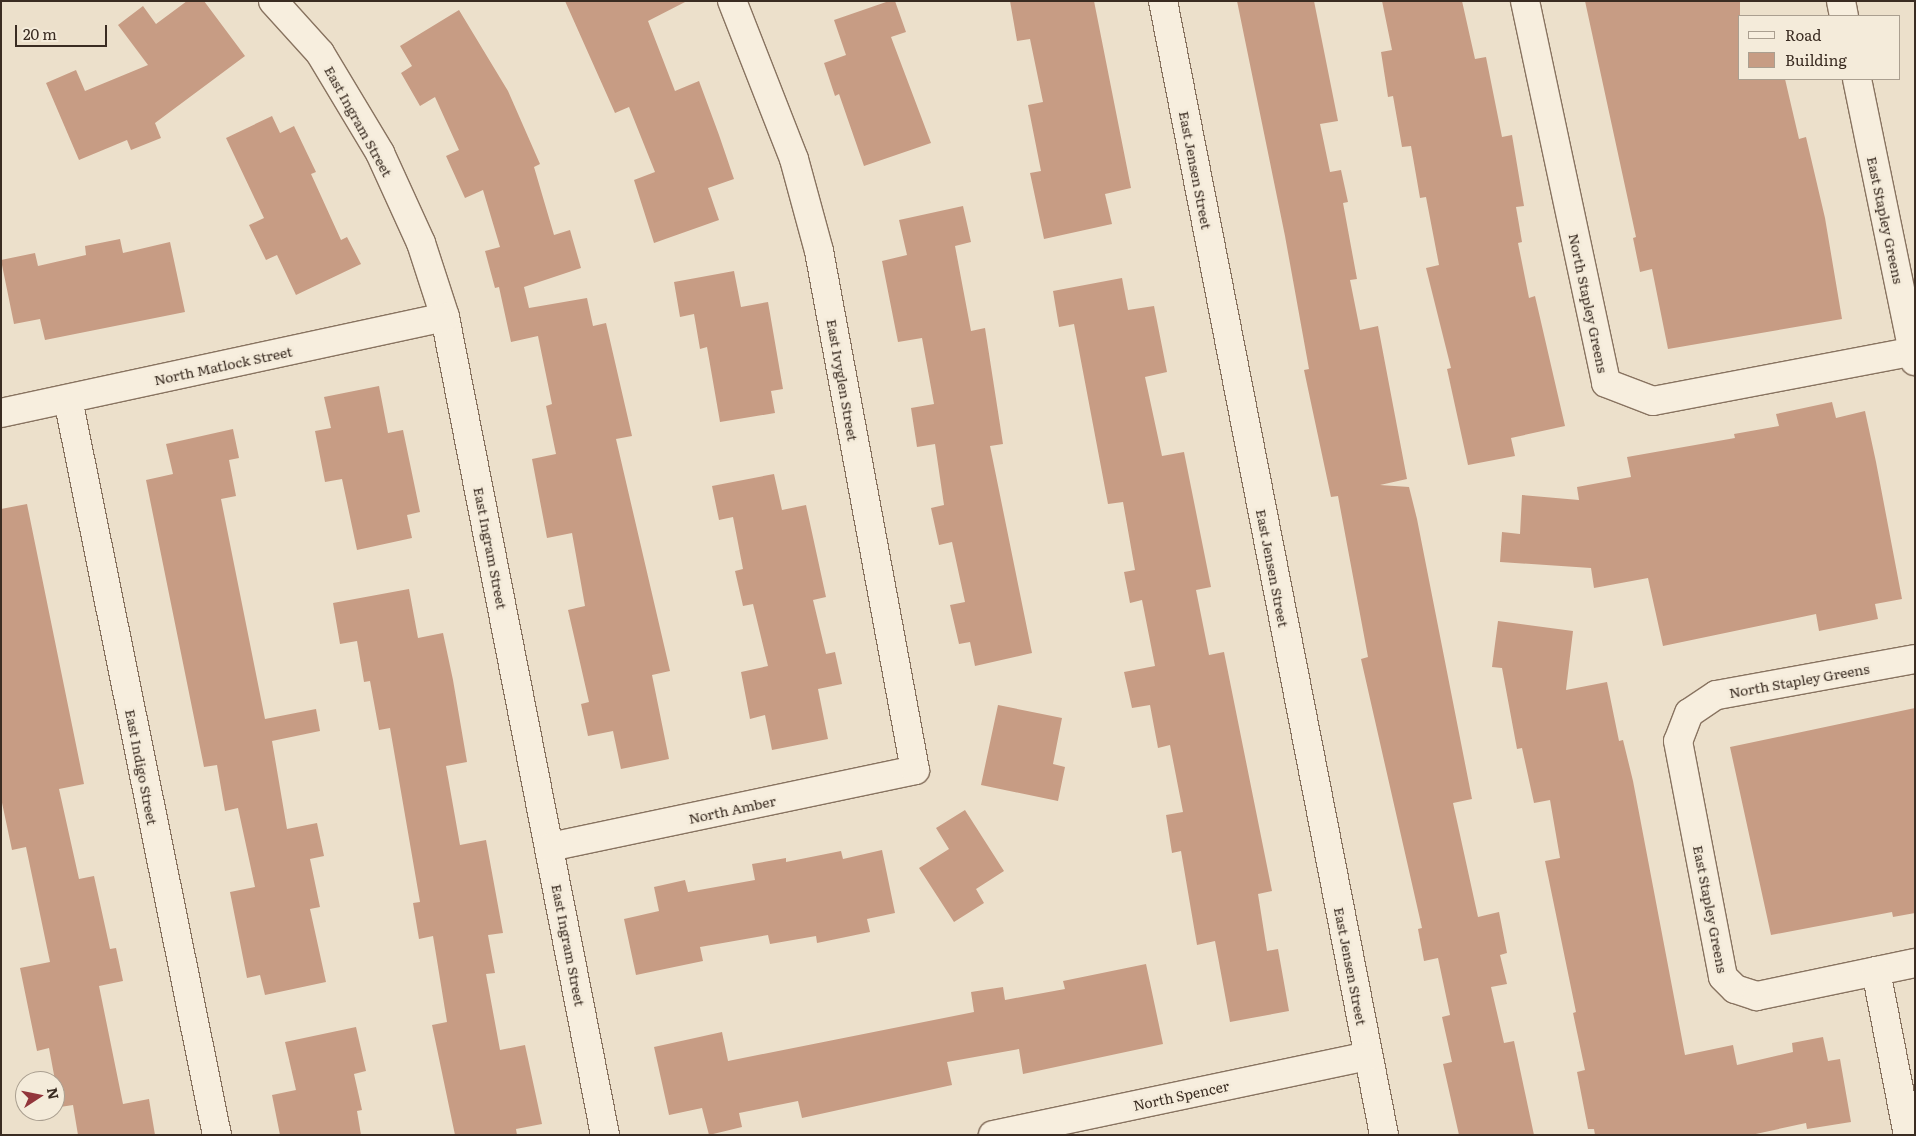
<!DOCTYPE html>
<html>
<head>
<meta charset="utf-8">
<style>
  body { margin:0 }
  #map { position:relative; width:1916px; height:1136px; overflow:hidden; background:#ece0cb; font-family:Literata,serif }
  div>[style] { position:absolute }
  [style*='--x'] { left:calc(var(--x)*1px); top:calc(var(--y)*1px); width:calc(var(--w)*1px); rotate:calc(var(--a)*1deg) }
  .building>* { inset:0; background:#c79c84 }
  .roads { filter:drop-shadow(1px 0 #887360) drop-shadow(-1px 0 #887360) drop-shadow(0 1px #887360) drop-shadow(0 -1px #887360) }
  .street>* { height:28px; margin:-14px; padding:0 14px; transform-origin:14px; border-radius:14px; background:#f7eede }
  span { translate:-50% -50%; white-space:nowrap; text-align:center; line-height:1.15; -webkit-text-stroke:5px #f4ebda; paint-order:stroke }
  .street-label { font-size:14px; color:#3a2c22 }
  .frame { position:absolute; inset:0; border:2px solid #3a2c22; pointer-events:none }
  .legend { position:absolute; left:1738px; top:15px; width:162px; height:65px; box-sizing:border-box; background:#f4ebda; border:1px solid #aa9f90; margin:0; padding:6px 9px; list-style:none; font-size:15px; color:#3a2c22 }
  .legend li { display:flex; align-items:center; gap:10px; height:25px }
  .legend b { width:25px; border:1px solid #aa9f90 }
  .north { position:absolute; left:15px; top:1071px; width:50px; height:50px; box-sizing:border-box; background:#f4ebda; border:1px solid #aa9f90; border-radius:50%; rotate:79deg; font-size:14px; font-weight:700; line-height:20px; text-align:center; color:#3a2c22 }
  .north::after { content:''; display:block; margin:auto; width:18px; height:22px; background:#92353b; clip-path:polygon(50% 0,100% 100%,50% 72%,0 100%) }
  .scale { position:absolute; left:15px; top:25px; width:92px; height:22px; box-sizing:border-box; border:2px solid #3a2c22; border-top:0; padding-left:6px; font-size:15px; line-height:18px; white-space:nowrap; color:#3a2c22; -webkit-text-stroke:4px #f4ebda; paint-order:stroke }
</style>
</head>
<body>
<div id="map">
  <div class="building">
    <i style="clip-path:polygon(187px 1px,204px 1px,245px 56px,155px 123px,161px 138px,131px 150px,127px 140px,79px 160px,46px 83px,76px 70px,85px 91px,148px 65px,118px 25px,143px 6px,156px 24px)"></i>
    <i style="clip-path:polygon(565px 1px,687px 1px,648px 21px,675px 91px,699px 81px,719px 135px,734px 179px,708px 188px,719px 220px,654px 243px,634px 180px,655px 172px,629px 107px,615px 113px)"></i>
    <i style="clip-path:polygon(889px 1px,895px 1px,906px 32px,891px 37px,931px 143px,864px 166px,839px 94px,835px 96px,824px 63px,846px 55px,834px 20px)"></i>
    <i style="clip-path:polygon(1010px 1px,1094px 1px,1131px 188px,1105px 194px,1112px 224px,1044px 239px,1030px 173px,1041px 171px,1028px 105px,1043px 102px,1030px 39px,1017px 41px)"></i>
    <i style="clip-path:polygon(1237px 1px,1314px 1px,1338px 121px,1320px 124px,1330px 172px,1341px 170px,1348px 202px,1343px 203px,1357px 279px,1350px 280px,1360px 330px,1378px 326px,1407px 479px,1380px 485px,1409px 487px,1417px 519px,1472px 799px,1453px 803px,1478px 917px,1499px 912px,1507px 953px,1500px 955px,1507px 984px,1491px 987px,1504px 1043px,1514px 1041px,1534px 1135px,1459px 1135px,1443px 1064px,1452px 1062px,1442px 1017px,1450px 1015px,1438px 958px,1424px 961px,1418px 929px,1422px 928px,1361px 659px,1368px 657px,1338px 496px,1331px 497px,1304px 370px,1309px 369px,1285px 236px)"></i>
    <i style="clip-path:polygon(1382px 1px,1462px 1px,1475px 59px,1486px 57px,1502px 137px,1512px 135px,1524px 206px,1516px 207px,1522px 242px,1518px 243px,1529px 298px,1535px 296px,1565px 426px,1511px 438px,1515px 456px,1468px 465px,1447px 369px,1451px 368px,1426px 268px,1439px 265px,1426px 197px,1420px 198px,1411px 146px,1402px 147px,1393px 96px,1388px 97px,1381px 52px,1392px 50px)"></i>
    <i style="clip-path:polygon(1585px 1px,1740px 1px,1740px 79px,1785px 79px,1799px 139px,1806px 137px,1825px 218px,1842px 319px,1668px 349px,1652px 269px,1640px 272px,1633px 238px,1636px 237px)"></i>
    <i style="clip-path:polygon(459px 10px,508px 91px,540px 164px,534px 167px,554px 235px,570px 230px,581px 268px,524px 287px,529px 308px,587px 298px,593px 326px,606px 323px,632px 436px,616px 439px,670px 671px,652px 675px,669px 759px,621px 769px,613px 731px,588px 736px,581px 704px,589px 702px,568px 610px,585px 606px,572px 533px,547px 538px,532px 459px,556px 454px,546px 406px,552px 404px,538px 336px,511px 342px,499px 287px,495px 288px,485px 251px,500px 247px,483px 190px,465px 198px,446px 156px,459px 150px,435px 97px,420px 106px,401px 73px,412px 66px,400px 46px)"></i>
    <i style="clip-path:polygon(272px 116px,280px 133px,294px 126px,316px 172px,311px 174px,341px 240px,347px 237px,361px 264px,296px 295px,277px 255px,266px 260px,249px 225px,264px 218px,226px 138px)"></i>
    <i style="clip-path:polygon(963px 206px,971px 242px,955px 246px,971px 331px,985px 328px,1003px 444px,990px 446px,1032px 653px,975px 666px,970px 642px,959px 644px,950px 605px,965px 602px,952px 542px,939px 545px,931px 508px,944px 505px,935px 444px,917px 447px,911px 408px,934px 404px,922px 338px,898px 342px,882px 261px,907px 255px,899px 220px)"></i>
    <i style="clip-path:polygon(120px 239px,123px 253px,170px 242px,185px 312px,45px 340px,40px 319px,14px 324px,1px 260px,35px 253px,38px 266px,86px 255px,85px 246px)"></i>
    <i style="clip-path:polygon(734px 271px,741px 307px,768px 302px,783px 389px,771px 391px,775px 413px,720px 422px,707px 347px,700px 349px,694px 314px,680px 317px,674px 282px)"></i>
    <i style="clip-path:polygon(1122px 278px,1128px 310px,1154px 306px,1167px 372px,1145px 377px,1162px 456px,1184px 452px,1211px 587px,1196px 590px,1209px 655px,1224px 652px,1272px 891px,1258px 894px,1267px 951px,1278px 949px,1289px 1011px,1230px 1022px,1215px 941px,1197px 945px,1181px 851px,1172px 853px,1166px 815px,1183px 812px,1170px 745px,1158px 748px,1150px 705px,1132px 708px,1124px 672px,1155px 666px,1142px 600px,1130px 603px,1124px 572px,1135px 570px,1123px 502px,1108px 504px,1074px 324px,1059px 327px,1053px 291px)"></i>
    <i style="clip-path:polygon(379px 386px,388px 433px,403px 430px,420px 512px,407px 515px,412px 538px,357px 550px,342px 479px,325px 482px,315px 431px,331px 428px,324px 397px)"></i>
    <i style="clip-path:polygon(1832px 402px,1836px 418px,1865px 411px,1876px 462px,1902px 599px,1875px 604px,1878px 619px,1819px 631px,1816px 614px,1663px 646px,1648px 578px,1594px 588px,1591px 568px,1500px 562px,1502px 532px,1520px 534px,1522px 495px,1579px 500px,1577px 487px,1631px 477px,1627px 457px,1735px 438px,1734px 434px,1779px 426px,1776px 414px)"></i>
    <i style="clip-path:polygon(233px 429px,239px 458px,229px 460px,236px 496px,221px 499px,265px 719px,316px 709px,320px 731px,272px 741px,287px 829px,317px 823px,324px 856px,310px 859px,320px 907px,310px 909px,326px 982px,265px 995px,260px 975px,247px 978px,230px 892px,255px 887px,238px 808px,225px 811px,217px 765px,204px 767px,146px 480px,173px 474px,166px 444px)"></i>
    <i style="clip-path:polygon(774px 474px,782px 510px,806px 505px,826px 597px,813px 600px,826px 654px,835px 652px,842px 684px,818px 689px,828px 739px,772px 750px,765px 715px,750px 719px,741px 672px,768px 666px,753px 604px,743px 606px,735px 571px,743px 569px,733px 517px,719px 520px,712px 486px)"></i>
    <i style="clip-path:polygon(27px 504px,84px 784px,59px 789px,79px 879px,94px 876px,110px 949px,116px 948px,123px 981px,99px 986px,123px 1104px,149px 1099px,155px 1135px,78px 1135px,73px 1105px,60px 1107px,49px 1048px,37px 1051px,20px 968px,50px 962px,26px 847px,12px 850px,1px 798px,1px 509px)"></i>
    <i style="clip-path:polygon(409px 589px,418px 638px,443px 633px,453px 680px,467px 762px,446px 766px,460px 845px,486px 840px,503px 933px,488px 935px,495px 973px,486px 974px,500px 1050px,525px 1045px,542px 1124px,516px 1129px,517px 1135px,455px 1135px,432px 1025px,447px 1022px,433px 936px,419px 939px,413px 903px,420px 902px,390px 728px,379px 730px,370px 681px,364px 682px,357px 641px,340px 644px,333px 603px)"></i>
    <i style="clip-path:polygon(1498px 621px,1573px 631px,1566px 690px,1607px 682px,1619px 741px,1623px 740px,1633px 781px,1685px 1055px,1733px 1045px,1737px 1065px,1793px 1052px,1792px 1043px,1823px 1037px,1828px 1061px,1840px 1059px,1851px 1122px,1807px 1129px,1806px 1123px,1751px 1135px,1595px 1135px,1594px 1129px,1588px 1129px,1577px 1072px,1585px 1070px,1573px 1013px,1576px 1012px,1545px 861px,1560px 858px,1550px 800px,1534px 803px,1522px 748px,1517px 749px,1502px 668px,1492px 667px)"></i>
    <i style="clip-path:polygon(998px 705px,1062px 718px,1053px 764px,1065px 767px,1058px 801px,981px 785px)"></i>
    <i style="clip-path:polygon(1915px 708px,1915px 913px,1893px 917px,1892px 912px,1771px 935px,1730px 747px)"></i>
    <i style="clip-path:polygon(965px 810px,1004px 871px,976px 889px,984px 903px,954px 922px,919px 868px,949px 849px,936px 828px)"></i>
    <i style="clip-path:polygon(882px 850px,895px 913px,867px 919px,870px 932px,817px 943px,816px 936px,770px 944px,768px 935px,700px 947px,703px 961px,636px 975px,624px 919px,659px 911px,654px 887px,685px 880px,688px 892px,755px 880px,752px 864px,786px 858px,786px 862px,841px 851px,843px 859px)"></i>
    <i style="clip-path:polygon(1146px 964px,1163px 1044px,1023px 1074px,1019px 1049px,947px 1062px,952px 1085px,802px 1118px,798px 1101px,739px 1113px,742px 1127px,709px 1135px,702px 1108px,669px 1115px,654px 1047px,722px 1032px,728px 1061px,974px 1012px,971px 992px,1003px 987px,1005px 1000px,1065px 989px,1063px 981px)"></i>
    <i style="clip-path:polygon(356px 1027px,366px 1071px,354px 1074px,362px 1110px,357px 1111px,361px 1135px,280px 1135px,272px 1095px,296px 1090px,285px 1042px)"></i>
  </div>
  <div class="roads">
    <div class="street">
      <i style="--x:273;--y:1;--w:70;--a:47.9"></i>
      <i style="--x:320;--y:53;--w:117;--a:59"></i>
      <i style="--x:380;--y:153;--w:99;--a:65.5"></i>
      <i style="--x:421;--y:243;--w:78;--a:72"></i>
      <i style="--x:445;--y:317;--w:834;--a:78.93"></i>
      <i style="--x:1163;--y:1;--w:1155;--a:78.97"></i>
      <i style="--x:1525;--y:1;--w:390;--a:78"></i>
      <i style="--x:1606;--y:383;--w:50;--a:21"></i>
      <i style="--x:1653;--y:401;--w:267;--a:-10.8"></i>
      <i style="--x:1841;--y:1;--w:15;--a:79"></i>
      <i style="--x:1857;--y:79;--w:288;--a:78.4"></i>
      <i style="--x:68;--y:399;--w:751;--a:78.56"></i>
      <i style="--x:1;--y:413;--w:454;--a:-12.2"></i>
      <i style="--x:1915;--y:659;--w:202;--a:169.7"></i>
      <i style="--x:1716;--y:695;--w:32;--a:146"></i>
      <i style="--x:1689;--y:713;--w:30;--a:111"></i>
      <i style="--x:1678;--y:741;--w:240;--a:79.2"></i>
      <i style="--x:1723;--y:977;--w:17;--a:45"></i>
      <i style="--x:1735;--y:989;--w:23;--a:18"></i>
      <i style="--x:1757;--y:996;--w:161;--a:-11.8"></i>
      <i style="--x:550;--y:847;--w:373;--a:-11.9"></i>
      <i style="--x:915;--y:770;--w:528;--a:-100.48"></i>
      <i style="--x:819;--y:251;--w:95;--a:-105.2"></i>
      <i style="--x:794;--y:159;--w:170;--a:-111.4"></i>
      <i style="--x:1876;--y:971;--w:167;--a:79"></i>
      <i style="--x:993;--y:1135;--w:383;--a:-11.9"></i>
    </div>
  </div>
  <div class="street-label">
    <span style="left:359px;top:121px;rotate:61deg">East Ingram Street</span>
    <span style="left:1196px;top:170px;rotate:79deg">East Jensen Street</span>
    <span style="left:1886px;top:220px;rotate:78deg">East Stapley Greens</span>
    <span style="left:1589px;top:303px;rotate:78deg">North Stapley Greens</span>
    <span style="left:223px;top:365px;rotate:-12deg">North Matlock Street</span>
    <span style="left:843px;top:380px;rotate:80deg">East Ivyglen Street</span>
    <span style="left:491px;top:548px;rotate:79deg">East Ingram Street</span>
    <span style="left:1273px;top:568px;rotate:79deg">East Jensen Street</span>
    <span style="left:1799px;top:680px;rotate:-10deg">North Stapley Greens</span>
    <span style="left:142px;top:767px;rotate:79deg">East Indigo Street</span>
    <span style="left:732px;top:809px;rotate:-12deg">North Amber</span>
    <span style="left:1711px;top:909px;rotate:79deg">East Stapley Greens</span>
    <span style="left:569px;top:945px;rotate:79deg">East Ingram Street</span>
    <span style="left:1351px;top:966px;rotate:79deg">East Jensen Street</span>
    <span style="left:1181px;top:1095px;rotate:-12deg">North Spencer</span>
  </div>
  <div class="frame"></div>
  <ul class="legend">
  <li><b style="height:6px;background:#f7eede"></b>Road</li>
  <li><b style="height:14px;background:#c79c84"></b>Building</li>
  </ul>
  <div class="north">N</div>
  <div class="scale">20 m</div>
</div>
</body>
</html>
